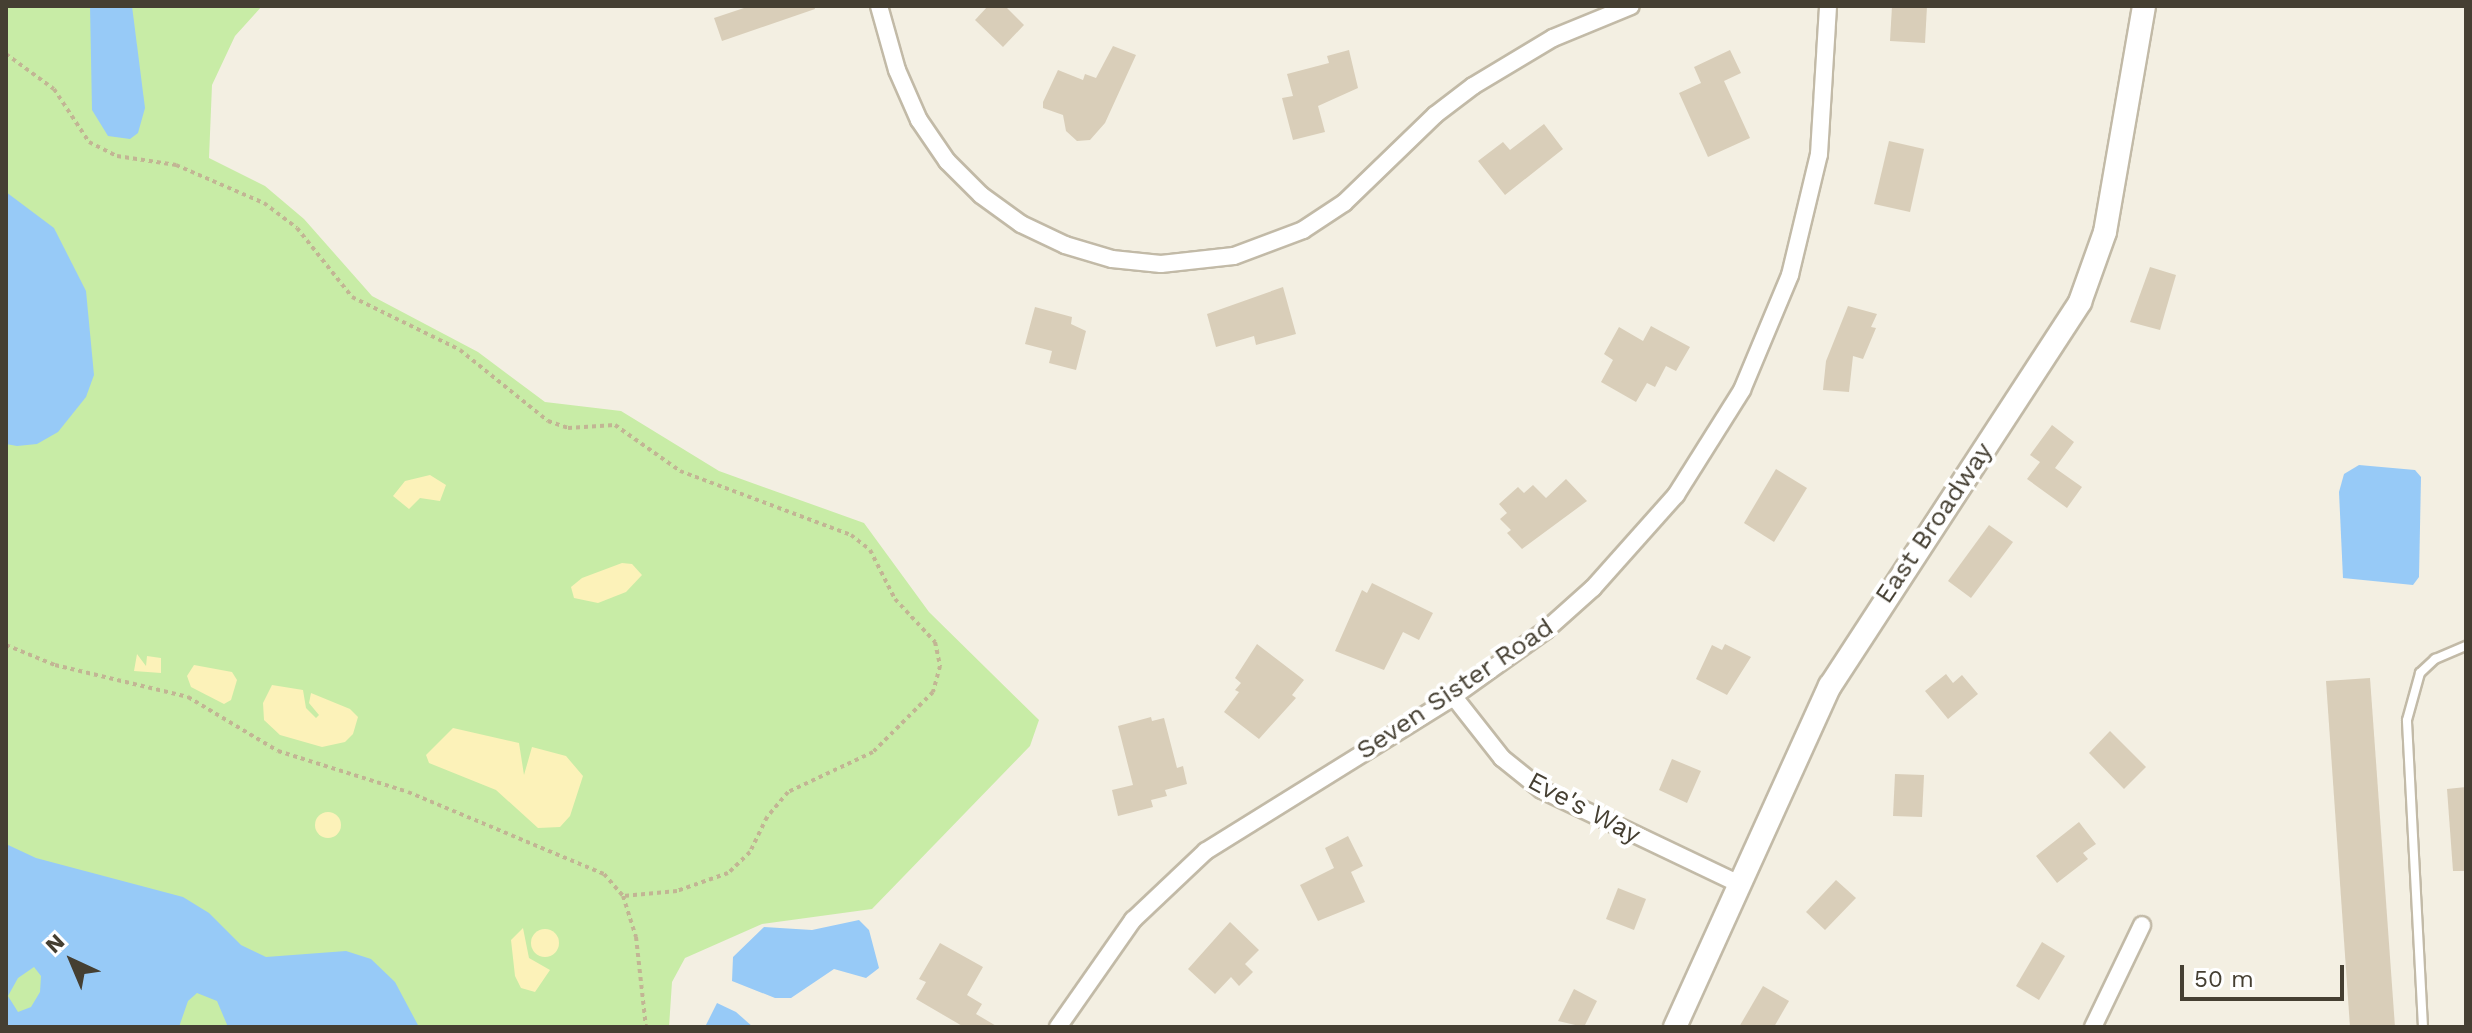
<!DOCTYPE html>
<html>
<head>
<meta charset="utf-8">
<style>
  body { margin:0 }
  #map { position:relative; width:2472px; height:1033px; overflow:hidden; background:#f3efe2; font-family:"Work Sans",sans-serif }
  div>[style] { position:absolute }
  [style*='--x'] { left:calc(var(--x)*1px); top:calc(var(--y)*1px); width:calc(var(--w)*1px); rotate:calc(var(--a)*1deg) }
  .green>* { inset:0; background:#c8eca6 }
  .sand>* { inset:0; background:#fcf2b9 }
  .round { border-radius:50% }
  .water>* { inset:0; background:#97caf7 }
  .building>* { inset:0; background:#d9ceb9 }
  .path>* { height:4px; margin-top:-2px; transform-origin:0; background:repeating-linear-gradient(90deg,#c2b594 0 4px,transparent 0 8px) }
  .roads { filter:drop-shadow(2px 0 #c2baa7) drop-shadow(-2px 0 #c2baa7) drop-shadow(0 2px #c2baa7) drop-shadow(0 -2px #c2baa7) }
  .service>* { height:8px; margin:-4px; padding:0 4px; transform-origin:4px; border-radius:4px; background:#fff }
  .minor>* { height:16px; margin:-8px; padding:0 8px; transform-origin:8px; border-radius:8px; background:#fff }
  .tertiary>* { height:22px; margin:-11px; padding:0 11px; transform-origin:11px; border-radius:11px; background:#fff }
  span { translate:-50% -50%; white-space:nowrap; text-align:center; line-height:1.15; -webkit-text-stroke:8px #fff; paint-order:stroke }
  .street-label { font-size:26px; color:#453f32 }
  .frame { position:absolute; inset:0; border:8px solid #453f32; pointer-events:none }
  .north { position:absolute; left:32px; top:921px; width:80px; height:80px; -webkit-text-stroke:6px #fff; paint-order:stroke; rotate:316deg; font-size:22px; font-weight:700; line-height:32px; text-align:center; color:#453f32 }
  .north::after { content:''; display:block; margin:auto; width:28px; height:36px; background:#453f32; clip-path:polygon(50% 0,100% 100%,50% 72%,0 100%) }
  .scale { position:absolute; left:2180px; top:965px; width:164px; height:36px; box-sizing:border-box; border:4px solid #453f32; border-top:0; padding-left:10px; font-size:24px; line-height:28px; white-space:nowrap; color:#453f32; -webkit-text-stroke:6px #fff; paint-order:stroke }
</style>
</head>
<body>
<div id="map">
  <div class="green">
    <i style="clip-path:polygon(6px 6px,262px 6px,235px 36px,212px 85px,209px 158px,265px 186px,304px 219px,372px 296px,478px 352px,545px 402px,621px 411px,719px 471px,864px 523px,929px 612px,1039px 720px,1030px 746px,872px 909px,762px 924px,685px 958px,672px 982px,669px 1027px,6px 1027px)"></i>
  </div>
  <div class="sand">
    <i style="clip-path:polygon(430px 475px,446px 485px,440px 501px,420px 498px,409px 509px,393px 496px,405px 481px)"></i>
    <i style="clip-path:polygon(622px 563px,632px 564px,642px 575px,626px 592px,598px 603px,574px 598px,571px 587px,582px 578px)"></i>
    <i style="clip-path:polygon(137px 654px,146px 666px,147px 656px,161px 658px,161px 673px,134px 671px)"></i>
    <i style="clip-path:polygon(194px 665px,232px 672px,237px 680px,231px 700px,224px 704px,191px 687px,187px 676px)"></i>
    <i style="clip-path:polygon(272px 685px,303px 690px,306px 708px,316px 718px,319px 715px,309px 703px,311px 693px,350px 709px,358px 717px,353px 734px,345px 742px,322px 747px,280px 735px,264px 720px,263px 703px)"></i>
    <i style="clip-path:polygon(453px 728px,519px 743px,524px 775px,532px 747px,566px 756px,583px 776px,570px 816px,560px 827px,538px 828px,496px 790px,429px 763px,426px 755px)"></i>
    <i class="round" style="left:315px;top:812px;width:26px;height:26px"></i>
    <i style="clip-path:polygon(523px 928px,529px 958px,550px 970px,535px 992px,521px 988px,515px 976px,511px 940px)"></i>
    <i class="round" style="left:531px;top:929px;width:28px;height:28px"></i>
  </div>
  <div class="water">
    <i style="clip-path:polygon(90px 6px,132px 6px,145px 108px,138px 133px,130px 139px,108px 136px,92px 110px)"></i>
    <i style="clip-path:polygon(6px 192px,54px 228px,86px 291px,94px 375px,86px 397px,58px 432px,37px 444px,17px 446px,6px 444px)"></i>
    <i style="clip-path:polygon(2359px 465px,2415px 470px,2421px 477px,2419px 577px,2413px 585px,2343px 578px,2339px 492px,2344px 474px)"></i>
    <i style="clip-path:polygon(evenodd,6px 844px,36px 858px,183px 897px,209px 913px,241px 945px,266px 957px,346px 951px,371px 959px,395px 982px,419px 1027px,228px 1027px,217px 1001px,197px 993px,188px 1001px,179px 1027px,6px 1027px,6px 844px,34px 967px,41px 976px,40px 992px,31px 1007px,18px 1012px,8px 996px,18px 978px,34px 967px)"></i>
    <i style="clip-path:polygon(859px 920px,869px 930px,879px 968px,866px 978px,834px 969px,791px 998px,775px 998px,732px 981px,733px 957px,764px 927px,812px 930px)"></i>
    <i style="clip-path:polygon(717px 1003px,736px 1012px,753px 1027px,705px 1027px)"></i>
  </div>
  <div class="building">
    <i style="clip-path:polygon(750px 6px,814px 6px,815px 9px,722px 41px,714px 18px)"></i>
    <i style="clip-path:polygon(988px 6px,1005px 6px,1024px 25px,1003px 47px,975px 20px)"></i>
    <i style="clip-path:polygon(1892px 6px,1927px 6px,1925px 43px,1890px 41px)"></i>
    <i style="clip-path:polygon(1113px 46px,1136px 55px,1105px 123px,1090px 140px,1077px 141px,1066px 131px,1063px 115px,1043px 108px,1043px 102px,1058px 70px,1083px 80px,1085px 74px,1096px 78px)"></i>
    <i style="clip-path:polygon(1349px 50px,1358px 88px,1318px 106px,1325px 132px,1293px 140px,1282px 98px,1293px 96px,1287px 74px,1329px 63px,1327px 56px)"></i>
    <i style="clip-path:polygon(1730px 50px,1741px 73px,1724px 81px,1750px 138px,1708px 157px,1679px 93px,1701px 83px,1694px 67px)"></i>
    <i style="clip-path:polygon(1544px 124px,1563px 149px,1505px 195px,1478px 161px,1503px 142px,1510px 150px)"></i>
    <i style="clip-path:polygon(1889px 141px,1924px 149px,1910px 212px,1874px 204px)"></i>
    <i style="clip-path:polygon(2150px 267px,2176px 275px,2160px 330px,2130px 322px)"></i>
    <i style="clip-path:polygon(1283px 287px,1296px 334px,1256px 345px,1254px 336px,1216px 347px,1207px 314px)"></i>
    <i style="clip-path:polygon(1848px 306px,1877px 314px,1871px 327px,1876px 328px,1863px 359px,1853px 356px,1849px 392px,1823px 390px,1826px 361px)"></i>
    <i style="clip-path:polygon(1035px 307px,1072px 317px,1071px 324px,1086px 331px,1076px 370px,1049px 363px,1052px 351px,1025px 344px)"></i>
    <i style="clip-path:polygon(1651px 326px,1690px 347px,1676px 371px,1666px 366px,1655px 387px,1647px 383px,1636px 402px,1601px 382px,1613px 360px,1604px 354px,1619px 327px,1643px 341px)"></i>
    <i style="clip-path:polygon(2052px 425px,2074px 442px,2055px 468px,2082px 487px,2067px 508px,2027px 479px,2040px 462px,2030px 455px)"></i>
    <i style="clip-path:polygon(1776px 469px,1807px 488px,1774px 542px,1744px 523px)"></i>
    <i style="clip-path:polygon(1566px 479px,1587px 501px,1522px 549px,1507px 533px,1511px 530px,1500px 519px,1507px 513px,1499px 504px,1518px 487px,1524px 493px,1533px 485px,1546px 498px)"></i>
    <i style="clip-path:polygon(1989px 525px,2013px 542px,1971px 598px,1948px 581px)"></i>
    <i style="clip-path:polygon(1372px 583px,1433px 613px,1419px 640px,1403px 632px,1384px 670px,1335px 651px,1362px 590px,1367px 593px)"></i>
    <i style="clip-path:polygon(1257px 644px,1304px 680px,1292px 695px,1296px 698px,1259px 739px,1224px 712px,1239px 692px,1235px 690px,1241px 683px,1235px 678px)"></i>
    <i style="clip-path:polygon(1725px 644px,1751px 657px,1727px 695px,1696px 679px,1712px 645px,1722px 650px)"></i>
    <i style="clip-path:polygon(1946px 674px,1953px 683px,1962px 675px,1978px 694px,1948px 719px,1925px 691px)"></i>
    <i style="clip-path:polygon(2370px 678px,2395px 1027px,2350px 1027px,2326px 681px)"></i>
    <i style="clip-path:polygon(1151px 717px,1152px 721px,1164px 718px,1177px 768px,1183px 766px,1187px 784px,1165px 790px,1167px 796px,1151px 800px,1153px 807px,1118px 816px,1112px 790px,1133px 785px,1118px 726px)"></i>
    <i style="clip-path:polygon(2110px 731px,2146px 767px,2124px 789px,2089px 753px)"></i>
    <i style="clip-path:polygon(1672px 759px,1701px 771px,1687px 803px,1659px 790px)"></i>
    <i style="clip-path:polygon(1895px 774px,1924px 775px,1922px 817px,1893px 816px)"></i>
    <i style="clip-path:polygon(2466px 787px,2466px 871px,2453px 871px,2447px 789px)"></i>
    <i style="clip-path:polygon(2079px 822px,2096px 844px,2083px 853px,2088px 859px,2057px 883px,2036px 856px)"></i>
    <i style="clip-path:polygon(1348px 836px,1363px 866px,1351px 872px,1365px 902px,1318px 921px,1300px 885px,1334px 868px,1325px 848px)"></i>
    <i style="clip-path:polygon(1836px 880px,1856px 898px,1825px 930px,1806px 912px)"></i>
    <i style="clip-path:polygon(1618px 888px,1646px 899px,1634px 930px,1606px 919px)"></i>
    <i style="clip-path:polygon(1230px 922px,1259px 950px,1245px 964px,1253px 972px,1239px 986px,1231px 977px,1215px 994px,1188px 969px)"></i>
    <i style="clip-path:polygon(2042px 942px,2065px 956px,2039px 1000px,2016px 986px)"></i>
    <i style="clip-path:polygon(940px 943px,983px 967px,967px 995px,982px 1004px,976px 1014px,998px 1027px,964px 1027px,916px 999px,926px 982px,919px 979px)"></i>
    <i style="clip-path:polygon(1763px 986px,1789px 1001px,1774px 1027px,1739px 1027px)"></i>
    <i style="clip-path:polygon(1574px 989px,1597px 1001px,1584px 1027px,1558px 1021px)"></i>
  </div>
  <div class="path">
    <i style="--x:6;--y:54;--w:59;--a:36.1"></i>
    <i style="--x:54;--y:89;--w:64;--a:56.6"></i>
    <i style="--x:89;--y:142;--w:31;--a:27"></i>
    <i style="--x:117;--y:156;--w:60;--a:8.7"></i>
    <i style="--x:176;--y:165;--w:96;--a:23.4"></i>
    <i style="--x:264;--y:203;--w:41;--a:37.1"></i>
    <i style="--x:297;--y:228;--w:88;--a:51.4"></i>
    <i style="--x:352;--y:297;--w:120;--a:26.1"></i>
    <i style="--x:460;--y:350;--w:113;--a:38.9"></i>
    <i style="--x:548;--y:421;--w:21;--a:19"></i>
    <i style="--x:568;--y:428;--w:47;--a:-3.7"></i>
    <i style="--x:615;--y:425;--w:80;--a:35.3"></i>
    <i style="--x:680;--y:471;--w:183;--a:20.5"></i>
    <i style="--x:851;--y:535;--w:24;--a:38"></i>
    <i style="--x:870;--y:550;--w:55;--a:63"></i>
    <i style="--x:895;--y:599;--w:59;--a:47.1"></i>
    <i style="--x:935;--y:642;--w:25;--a:78"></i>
    <i style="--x:940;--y:666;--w:27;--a:105"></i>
    <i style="--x:933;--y:692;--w:85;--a:135"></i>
    <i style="--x:873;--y:752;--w:94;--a:154.8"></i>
    <i style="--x:788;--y:792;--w:33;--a:130"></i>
    <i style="--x:767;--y:817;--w:39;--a:116"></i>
    <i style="--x:750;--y:852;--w:30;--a:136"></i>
    <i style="--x:728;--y:873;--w:54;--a:160.6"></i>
    <i style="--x:677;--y:891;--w:54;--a:174.7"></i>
    <i style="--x:6;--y:645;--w:53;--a:22.2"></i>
    <i style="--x:55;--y:665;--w:137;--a:13.5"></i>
    <i style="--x:188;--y:697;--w:105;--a:31"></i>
    <i style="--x:278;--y:751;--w:136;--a:17.5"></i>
    <i style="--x:408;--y:792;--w:212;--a:22.7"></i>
    <i style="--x:604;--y:874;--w:29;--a:49"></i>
    <i style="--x:623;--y:896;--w:43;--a:72.4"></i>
    <i style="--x:636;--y:937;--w:91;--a:83.7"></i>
  </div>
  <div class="roads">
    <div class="service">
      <i style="--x:2423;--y:1027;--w:307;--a:-93"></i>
      <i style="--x:2407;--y:720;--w:49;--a:-74.5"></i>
      <i style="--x:2420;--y:673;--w:21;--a:-43"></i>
      <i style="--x:2435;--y:659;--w:34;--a:-23"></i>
    </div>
    <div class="minor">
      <i style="--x:879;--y:6;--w:66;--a:74.3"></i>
      <i style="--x:897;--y:70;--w:55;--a:66.3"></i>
      <i style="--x:919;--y:120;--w:50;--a:55.7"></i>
      <i style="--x:947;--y:161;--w:48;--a:45"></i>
      <i style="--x:981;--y:195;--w:49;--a:35.9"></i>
      <i style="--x:1021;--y:224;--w:49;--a:25.5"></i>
      <i style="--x:1065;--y:245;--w:49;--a:16.6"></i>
      <i style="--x:1112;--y:259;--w:49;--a:5.8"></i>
      <i style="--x:1161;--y:264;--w:73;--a:-6.3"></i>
      <i style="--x:1234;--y:256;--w:74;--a:-20.6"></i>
      <i style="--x:1303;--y:230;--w:49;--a:-33.4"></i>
      <i style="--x:1344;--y:203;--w:127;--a:-44"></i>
      <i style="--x:1435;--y:115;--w:48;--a:-37.3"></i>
      <i style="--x:1473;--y:86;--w:93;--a:-31"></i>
      <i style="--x:1553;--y:38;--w:84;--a:-22.3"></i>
      <i style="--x:1454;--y:697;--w:78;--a:51.8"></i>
      <i style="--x:1502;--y:758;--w:51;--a:38.7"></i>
      <i style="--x:1542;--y:790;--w:221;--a:25.5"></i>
      <i style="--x:1058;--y:1027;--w:131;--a:-55"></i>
      <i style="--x:1133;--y:920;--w:100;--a:-43.4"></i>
      <i style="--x:1206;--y:851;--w:284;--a:-31.9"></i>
      <i style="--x:1447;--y:701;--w:122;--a:-35.6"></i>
      <i style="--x:1546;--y:630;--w:63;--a:-41.8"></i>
      <i style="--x:1593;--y:588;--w:125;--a:-48.3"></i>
      <i style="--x:1676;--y:495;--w:124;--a:-57.8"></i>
      <i style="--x:1742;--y:390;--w:125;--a:-67.3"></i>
      <i style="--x:1790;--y:275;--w:124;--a:-76.5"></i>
      <i style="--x:1819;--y:154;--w:148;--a:-86.5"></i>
      <i style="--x:2093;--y:1027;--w:113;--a:-64.3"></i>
    </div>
    <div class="tertiary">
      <i style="--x:1675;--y:1027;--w:375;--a:-65.6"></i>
      <i style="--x:1830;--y:686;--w:458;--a:-56.9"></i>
      <i style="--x:2080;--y:302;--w:74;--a:-70.3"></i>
      <i style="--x:2105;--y:232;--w:229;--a:-80.2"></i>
    </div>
  </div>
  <div class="street-label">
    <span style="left:1934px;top:523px;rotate:-56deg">East Broadway</span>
    <span style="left:1455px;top:689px;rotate:-34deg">Seven Sister Road</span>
    <span style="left:1584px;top:808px;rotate:28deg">Eve's Way</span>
  </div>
  <div class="frame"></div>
  <div class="north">N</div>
  <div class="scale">50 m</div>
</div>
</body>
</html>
